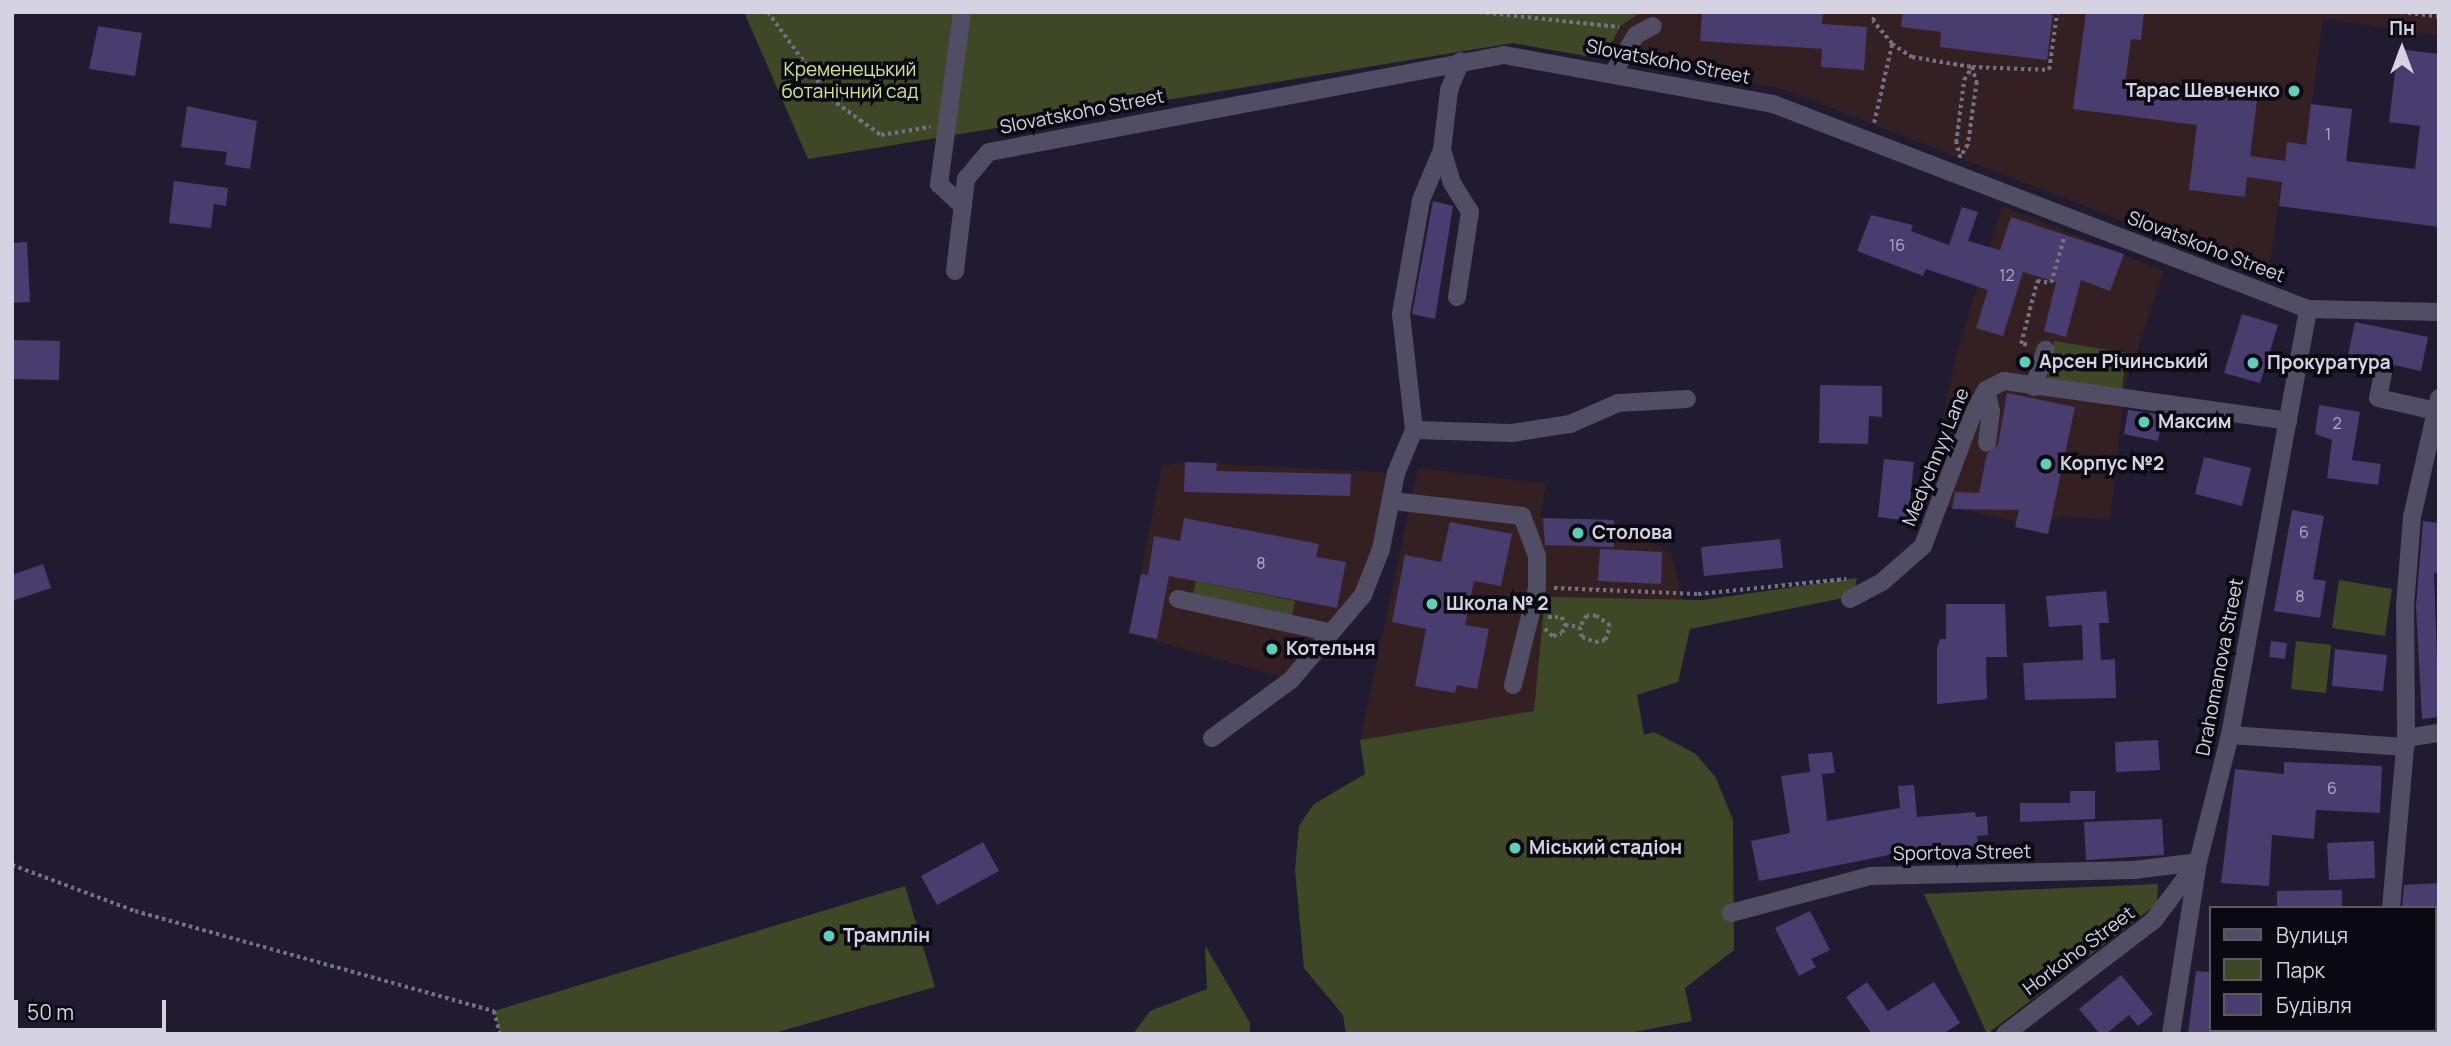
<!DOCTYPE html>
<html>
<head>
<meta charset="utf-8">
<style>
  body { margin:0 }
  #map { position:relative; width:2451px; height:1046px; overflow:hidden; background:#201b31; font-family:Manrope,sans-serif }
  div>[style] { position:absolute }
  [style*='--x'] { left:calc(var(--x)*1px); top:calc(var(--y)*1px); width:calc(var(--w)*1px); rotate:calc(var(--a)*1deg) }
  .education>* { inset:0; background:#342023 }
  .green>* { inset:0; background:#3e4827 }
  .building>* { inset:0; background:#493c6f }
  .path>* { height:3.5px; margin-top:-1.75px; transform-origin:0; background:repeating-linear-gradient(90deg,#757184 0 3.5px,transparent 0 7px) }
  .minor>* { height:18px; margin:-9px; padding:0 9px; transform-origin:9px; border-radius:9px; background:#514d65 }
  .dots>* { width:19px; height:19px; translate:-50% -50%; box-sizing:border-box; border:4px solid #0a0811; border-radius:50% }
  span { translate:-50% -50%; white-space:nowrap; text-align:center; line-height:1.15; -webkit-text-stroke:7px #0a0811; paint-order:stroke }
  .number-label { font-size:16px; color:#b2adc4 }
  .number-label span { -webkit-text-stroke-width:0 }
  .street-label { font-size:19px; color:#d5d3e1 }
  .park-label { font-size:19px; color:#cde791 }
  .poi-label { font-size:19px; color:#d5d3e1; font-weight:700 }
  .right { translate:-100% -50%; text-align:right }
  .left { translate:0 -50%; text-align:left }
  .frame { position:absolute; inset:0; border:14px solid #d5d3e1; pointer-events:none }
  .legend { position:absolute; left:2209px; top:906px; width:228px; height:126px; box-sizing:border-box; background:#0a0811; border:2px solid #5b5964; margin:0; padding:9px 12px; list-style:none; font-size:21px; color:#d5d3e1 }
  .legend li { display:flex; align-items:center; gap:14px; height:35px }
  .legend b { width:35px; border:2px solid #5b5964 }
  .north { position:absolute; left:2367px; top:14px; width:70px; height:70px; -webkit-text-stroke:5px #0a0811; paint-order:stroke; rotate:0deg; font-size:19px; font-weight:700; line-height:28px; text-align:center; color:#d5d3e1 }
  .north::after { content:''; display:block; margin:auto; width:24px; height:32px; background:#d5d3e1; clip-path:polygon(50% 0,100% 100%,50% 72%,0 100%) }
  .scale { position:absolute; left:14px; top:1000px; width:152px; height:32px; box-sizing:border-box; border:4px solid #d5d3e1; border-top:0; padding-left:9px; font-size:21px; line-height:24px; white-space:nowrap; color:#d5d3e1; -webkit-text-stroke:5px #0a0811; paint-order:stroke }
</style>
</head>
<body>
<div id="map">
  <div class="education">
    <i style="clip-path:polygon(1642px 12px,2439px 12px,2439px 36px,2323px 18px,2306px 145px,2287px 143px,2268px 277px,1777px 87px,1591px 57px,1613px 42px,1620px 26px)"></i>
    <i style="clip-path:polygon(2002px 206px,2164px 271px,2125px 385px,2110px 519px,2060px 516px,2044px 527px,1925px 502px,1957px 352px)"></i>
    <i style="clip-path:polygon(1185px 462px,1396px 473px,1363px 595px,1291px 680px,1129px 633px,1162px 466px)"></i>
    <i style="clip-path:polygon(1418px 468px,1546px 484px,1540px 518px,1614px 520px,1671px 553px,1690px 629px,1678px 682px,1637px 694px,1360px 740px)"></i>
  </div>
  <div class="green">
    <i style="clip-path:polygon(744px 12px,1642px 12px,1620px 26px,1613px 41px,1591px 57px,1513px 43px,808px 159px)"></i>
    <i style="clip-path:polygon(2054px 341px,2127px 353px,2121px 394px,2047px 382px)"></i>
    <i style="clip-path:polygon(1857px 578px,1853px 596px,1690px 629px,1678px 682px,1637px 695px,1644px 735px,1654px 732px,1696px 754px,1716px 778px,1733px 820px,1734px 950px,1685px 988px,1692px 1021px,1624px 1034px,1346px 1034px,1343px 1015px,1304px 968px,1295px 870px,1299px 826px,1314px 804px,1365px 774px,1360px 740px,1534px 711px,1545px 597px,1703px 600px)"></i>
    <i style="clip-path:polygon(2339px 580px,2392px 589px,2385px 636px,2332px 628px)"></i>
    <i style="clip-path:polygon(1196px 581px,1295px 601px,1292px 615px,1193px 595px)"></i>
    <i style="clip-path:polygon(2296px 641px,2331px 645px,2326px 693px,2291px 689px)"></i>
    <i style="clip-path:polygon(2158px 884px,2157px 904px,1987px 1034px,1924px 894px)"></i>
    <i style="clip-path:polygon(905px 886px,935px 987px,771px 1034px,500px 1034px,494px 1011px)"></i>
    <i style="clip-path:polygon(1205px 945px,1250px 1023px,1250px 1034px,1133px 1034px,1150px 1011px,1207px 989px)"></i>
  </div>
  <div class="building">
    <i style="clip-path:polygon(1702px 12px,1823px 12px,1822px 24px,1867px 27px,1864px 70px,1821px 67px,1822px 49px,1700px 41px)"></i>
    <i style="clip-path:polygon(1903px 12px,2053px 12px,2047px 60px,1940px 47px,1941px 32px,1901px 27px)"></i>
    <i style="clip-path:polygon(2086px 12px,2144px 12px,2141px 40px,2131px 39px,2125px 84px,2257px 101px,2250px 156px,2285px 161px,2287px 142px,2306px 145px,2311px 104px,2352px 109px,2346px 161px,2415px 169px,2420px 126px,2389px 122px,2398px 49px,2439px 54px,2439px 227px,2279px 206px,2282px 182px,2247px 177px,2245px 197px,2189px 190px,2197px 125px,2073px 109px)"></i>
    <i style="clip-path:polygon(98px 26px,142px 33px,135px 76px,89px 69px)"></i>
    <i style="clip-path:polygon(187px 106px,257px 121px,250px 169px,225px 165px,227px 152px,181px 147px)"></i>
    <i style="clip-path:polygon(174px 181px,228px 188px,226px 206px,214px 204px,211px 228px,169px 223px)"></i>
    <i style="clip-path:polygon(1433px 201px,1453px 206px,1435px 319px,1412px 314px)"></i>
    <i style="clip-path:polygon(1962px 207px,1978px 212px,1968px 241px,2000px 250px,2011px 217px,2124px 254px,2110px 291px,2081px 280px,2066px 337px,2044px 331px,2056px 282px,2023px 272px,2003px 336px,1976px 328px,1988px 290px,1926px 269px,1923px 276px,1857px 251px,1871px 215px,1913px 225px,1911px 231px,1949px 245px)"></i>
    <i style="clip-path:polygon(27px 242px,30px 302px,12px 303px,12px 243px)"></i>
    <i style="clip-path:polygon(2242px 314px,2278px 325px,2260px 383px,2224px 373px)"></i>
    <i style="clip-path:polygon(2355px 322px,2428px 337px,2421px 371px,2348px 355px)"></i>
    <i style="clip-path:polygon(12px 340px,60px 341px,59px 380px,12px 379px)"></i>
    <i style="clip-path:polygon(1820px 385px,1882px 386px,1882px 417px,1869px 416px,1868px 444px,1819px 443px)"></i>
    <i style="clip-path:polygon(2007px 393px,2075px 407px,2048px 534px,2015px 527px,2019px 510px,1952px 509px,1955px 492px,1979px 493px,1987px 454px,1998px 445px)"></i>
    <i style="clip-path:polygon(2319px 405px,2360px 412px,2352px 460px,2381px 464px,2378px 485px,2327px 478px,2332px 440px,2315px 434px)"></i>
    <i style="clip-path:polygon(2128px 410px,2163px 415px,2158px 441px,2124px 434px)"></i>
    <i style="clip-path:polygon(2204px 457px,2251px 468px,2242px 506px,2195px 494px)"></i>
    <i style="clip-path:polygon(1884px 459px,1914px 462px,1908px 521px,1878px 517px)"></i>
    <i style="clip-path:polygon(1185px 462px,1217px 463px,1216px 471px,1351px 474px,1350px 496px,1184px 492px)"></i>
    <i style="clip-path:polygon(2292px 510px,2324px 516px,2313px 579px,2326px 581px,2320px 618px,2274px 611px)"></i>
    <i style="clip-path:polygon(1184px 518px,1319px 544px,1316px 557px,1346px 562px,1337px 608px,1169px 576px,1157px 639px,1129px 633px,1141px 574px,1148px 575px,1154px 536px,1180px 541px)"></i>
    <i style="clip-path:polygon(1543px 518px,1614px 520px,1614px 547px,1545px 545px)"></i>
    <i style="clip-path:polygon(2423px 521px,2439px 523px,2439px 574px,2434px 573px,2439px 717px,2422px 719px,2416px 606px)"></i>
    <i style="clip-path:polygon(1450px 522px,1512px 534px,1501px 586px,1474px 581px,1465px 625px,1489px 629px,1477px 689px,1457px 685px,1455px 693px,1415px 686px,1426px 629px,1392px 622px,1405px 555px,1441px 562px)"></i>
    <i style="clip-path:polygon(1780px 539px,1783px 568px,1704px 576px,1701px 547px)"></i>
    <i style="clip-path:polygon(1600px 549px,1662px 552px,1661px 584px,1598px 581px)"></i>
    <i style="clip-path:polygon(43px 564px,51px 588px,12px 601px,12px 575px)"></i>
    <i style="clip-path:polygon(2106px 591px,2109px 623px,2099px 623px,2101px 660px,2115px 659px,2116px 698px,2025px 700px,2023px 663px,2083px 660px,2082px 625px,2049px 627px,2046px 596px)"></i>
    <i style="clip-path:polygon(1946px 604px,2005px 604px,2007px 657px,1986px 657px,1987px 699px,1937px 704px,1937px 648px,1940px 639px,1946px 639px)"></i>
    <i style="clip-path:polygon(2271px 641px,2287px 643px,2285px 659px,2269px 657px)"></i>
    <i style="clip-path:polygon(2335px 649px,2387px 655px,2383px 691px,2332px 686px)"></i>
    <i style="clip-path:polygon(2158px 740px,2160px 770px,2116px 772px,2115px 742px)"></i>
    <i style="clip-path:polygon(1832px 752px,1835px 773px,1822px 774px,1827px 821px,1900px 808px,1898px 786px,1914px 785px,1917px 817px,1975px 812px,1976px 817px,1987px 816px,1988px 835px,1977px 836px,1979px 855px,1904px 862px,1904px 852px,1759px 881px,1751px 841px,1790px 833px,1781px 776px,1810px 772px,1808px 754px)"></i>
    <i style="clip-path:polygon(2284px 762px,2382px 766px,2380px 813px,2316px 810px,2314px 839px,2272px 835px,2269px 886px,2221px 883px,2235px 769px,2284px 774px)"></i>
    <i style="clip-path:polygon(2070px 791px,2095px 791px,2095px 819px,2020px 822px,2020px 803px,2070px 803px)"></i>
    <i style="clip-path:polygon(2162px 819px,2164px 855px,2086px 860px,2084px 822px)"></i>
    <i style="clip-path:polygon(2374px 841px,2375px 878px,2329px 880px,2327px 843px)"></i>
    <i style="clip-path:polygon(983px 842px,999px 871px,937px 905px,921px 876px)"></i>
    <i style="clip-path:polygon(2439px 883px,2439px 908px,2402px 908px,2404px 885px)"></i>
    <i style="clip-path:polygon(2342px 890px,2342px 908px,2277px 908px,2277px 891px)"></i>
    <i style="clip-path:polygon(1810px 911px,1830px 950px,1811px 959px,1816px 967px,1799px 976px,1775px 928px)"></i>
    <i style="clip-path:polygon(2196px 971px,2211px 972px,2211px 1034px,2188px 1034px)"></i>
    <i style="clip-path:polygon(2121px 975px,2153px 1014px,2138px 1026px,2129px 1015px,2106px 1034px,2100px 1034px,2079px 1009px)"></i>
    <i style="clip-path:polygon(1867px 982px,1888px 1011px,1934px 982px,1960px 1023px,1943px 1034px,1872px 1034px,1846px 997px)"></i>
  </div>
  <div class="path">
    <i style="--x:768;--y:12;--w:107;--a:54.1"></i>
    <i style="--x:831;--y:99;--w:36;--a:36"></i>
    <i style="--x:860;--y:120;--w:26;--a:36"></i>
    <i style="--x:881;--y:135;--w:50;--a:-9.3"></i>
    <i style="--x:1479;--y:12;--w:141;--a:6.1"></i>
    <i style="--x:2401;--y:12;--w:38;--a:7"></i>
    <i style="--x:1892;--y:44;--w:24;--a:33"></i>
    <i style="--x:1912;--y:57;--w:61;--a:9.5"></i>
    <i style="--x:1972;--y:67;--w:77;--a:2.2"></i>
    <i style="--x:2049;--y:70;--w:59;--a:-82.1"></i>
    <i style="--x:1972;--y:67;--w:16;--a:72"></i>
    <i style="--x:1977;--y:82;--w:64;--a:98.1"></i>
    <i style="--x:1968;--y:145;--w:15;--a:122"></i>
    <i style="--x:1960;--y:158;--w:16;--a:-105"></i>
    <i style="--x:1956;--y:143;--w:64;--a:-82.8"></i>
    <i style="--x:1964;--y:80;--w:15;--a:-58"></i>
    <i style="--x:1874;--y:123;--w:81;--a:-77.2"></i>
    <i style="--x:1892;--y:44;--w:30;--a:-130"></i>
    <i style="--x:1873;--y:21;--w:9;--a:-77"></i>
    <i style="--x:2027;--y:345;--w:6;--a:-171"></i>
    <i style="--x:2021;--y:344;--w:65;--a:-75.7"></i>
    <i style="--x:2037;--y:281;--w:14;--a:8"></i>
    <i style="--x:2051;--y:283;--w:48;--a:-74.2"></i>
    <i style="--x:1554;--y:588;--w:144;--a:2.4"></i>
    <i style="--x:1698;--y:594;--w:149;--a:-5.8"></i>
    <i style="--x:1548;--y:617;--w:14;--a:0"></i>
    <i style="--x:1562;--y:617;--w:9;--a:69"></i>
    <i style="--x:1545;--y:629;--w:11;--a:41"></i>
    <i style="--x:1553;--y:636;--w:9;--a:-18"></i>
    <i style="--x:1562;--y:633;--w:9;--a:-69"></i>
    <i style="--x:1565;--y:625;--w:15;--a:8"></i>
    <i style="--x:1580;--y:627;--w:10;--a:79"></i>
    <i style="--x:1582;--y:637;--w:14;--a:21"></i>
    <i style="--x:1595;--y:642;--w:10;--a:-11"></i>
    <i style="--x:1605;--y:640;--w:15;--a:-70"></i>
    <i style="--x:1610;--y:626;--w:17;--a:-144"></i>
    <i style="--x:1596;--y:616;--w:9;--a:180"></i>
    <i style="--x:1587;--y:616;--w:13;--a:122"></i>
    <i style="--x:12;--y:865;--w:131;--a:20.5"></i>
    <i style="--x:135;--y:911;--w:373;--a:15.6"></i>
    <i style="--x:494;--y:1011;--w:24;--a:75"></i>
  </div>
  <div class="minor">
    <i style="--x:962;--y:12;--w:174;--a:97.6"></i>
    <i style="--x:939;--y:184;--w:33;--a:43"></i>
    <i style="--x:1613;--y:73;--w:44;--a:-58.8"></i>
    <i style="--x:1636;--y:35;--w:19;--a:-28"></i>
    <i style="--x:1442;--y:150;--w:34;--a:73"></i>
    <i style="--x:1452;--y:183;--w:34;--a:58"></i>
    <i style="--x:1470;--y:212;--w:86;--a:98.7"></i>
    <i style="--x:955;--y:271;--w:93;--a:-83.2"></i>
    <i style="--x:966;--y:179;--w:35;--a:-50"></i>
    <i style="--x:989;--y:152;--w:524;--a:-10.67"></i>
    <i style="--x:1504;--y:55;--w:273;--a:10.3"></i>
    <i style="--x:1773;--y:104;--w:573;--a:20.97"></i>
    <i style="--x:2308;--y:309;--w:131;--a:1.3"></i>
    <i style="--x:2383;--y:373;--w:25;--a:101"></i>
    <i style="--x:2378;--y:398;--w:59;--a:12.6"></i>
    <i style="--x:2034;--y:387;--w:39;--a:-73"></i>
    <i style="--x:1986;--y:390;--w:22;--a:77"></i>
    <i style="--x:1991;--y:411;--w:32;--a:97"></i>
    <i style="--x:1414;--y:430;--w:98;--a:1.8"></i>
    <i style="--x:1512;--y:433;--w:59;--a:-8.8"></i>
    <i style="--x:1570;--y:424;--w:52;--a:-23.6"></i>
    <i style="--x:1618;--y:403;--w:69;--a:-3.3"></i>
    <i style="--x:1393;--y:501;--w:130;--a:6.6"></i>
    <i style="--x:1522;--y:516;--w:43;--a:69.4"></i>
    <i style="--x:1537;--y:556;--w:32;--a:90"></i>
    <i style="--x:1537;--y:588;--w:100;--a:103.9"></i>
    <i style="--x:1178;--y:599;--w:154;--a:12.4"></i>
    <i style="--x:1850;--y:599;--w:36;--a:-28"></i>
    <i style="--x:1882;--y:582;--w:55;--a:-41.3"></i>
    <i style="--x:1923;--y:546;--w:137;--a:-69.4"></i>
    <i style="--x:1971;--y:418;--w:32;--a:-62"></i>
    <i style="--x:1986;--y:390;--w:20;--a:-27"></i>
    <i style="--x:2004;--y:381;--w:287;--a:8"></i>
    <i style="--x:2230;--y:735;--w:176;--a:3.9"></i>
    <i style="--x:1212;--y:738;--w:98;--a:-36.3"></i>
    <i style="--x:1291;--y:680;--w:111;--a:-49.7"></i>
    <i style="--x:1363;--y:595;--w:49;--a:-68.6"></i>
    <i style="--x:1381;--y:549;--w:77;--a:-78.8"></i>
    <i style="--x:1396;--y:473;--w:47;--a:-67.3"></i>
    <i style="--x:1414;--y:430;--w:117;--a:-96.4"></i>
    <i style="--x:1401;--y:314;--w:116;--a:-80"></i>
    <i style="--x:1421;--y:200;--w:54;--a:-67.2"></i>
    <i style="--x:1442;--y:150;--w:60;--a:-83.3"></i>
    <i style="--x:1449;--y:90;--w:31;--a:-68"></i>
    <i style="--x:2406;--y:738;--w:33;--a:-9"></i>
    <i style="--x:2391;--y:908;--w:171;--a:-85"></i>
    <i style="--x:2406;--y:738;--w:132;--a:-90.4"></i>
    <i style="--x:2405;--y:606;--w:89;--a:-85.5"></i>
    <i style="--x:2412;--y:517;--w:122;--a:-77.2"></i>
    <i style="--x:1731;--y:913;--w:144;--a:-14.9"></i>
    <i style="--x:1870;--y:876;--w:264;--a:-1.3"></i>
    <i style="--x:2134;--y:870;--w:64;--a:-7.1"></i>
    <i style="--x:2402;--y:1030;--w:4;--a:76"></i>
    <i style="--x:2005;--y:1034;--w:188;--a:-37.4"></i>
    <i style="--x:2154;--y:920;--w:70;--a:-53.1"></i>
    <i style="--x:2171;--y:1034;--w:174;--a:-81.1"></i>
    <i style="--x:2198;--y:862;--w:131;--a:-75.9"></i>
    <i style="--x:2230;--y:735;--w:433;--a:-79.6"></i>
  </div>
  <div class="dots">
    <i style="left:2294px;top:91px;background:#5eceb8"></i>
    <i style="left:2025px;top:362px;background:#5eceb8"></i>
    <i style="left:2253px;top:363px;background:#5eceb8"></i>
    <i style="left:2144px;top:422px;background:#5eceb8"></i>
    <i style="left:2046px;top:464px;background:#5eceb8"></i>
    <i style="left:1578px;top:533px;background:#5eceb8"></i>
    <i style="left:1432px;top:604px;background:#5eceb8"></i>
    <i style="left:1272px;top:649px;background:#5eceb8"></i>
    <i style="left:1515px;top:848px;background:#5eceb8"></i>
    <i style="left:829px;top:936px;background:#5eceb8"></i>
  </div>
  <div class="number-label">
    <span style="left:2328px;top:134px">1</span>
    <span style="left:1897px;top:245px">16</span>
    <span style="left:2007px;top:275px">12</span>
    <span style="left:2337px;top:423px">2</span>
    <span style="left:2304px;top:532px">6</span>
    <span style="left:1261px;top:563px">8</span>
    <span style="left:2300px;top:596px">8</span>
    <span style="left:2332px;top:788px">6</span>
  </div>
  <div class="street-label">
    <span style="left:1668px;top:62px;rotate:11deg">Slovatskoho Street</span>
    <span style="left:1082px;top:112px;rotate:-11deg">Slovatskoho Street</span>
    <span style="left:2206px;top:247px;rotate:21deg">Slovatskoho Street</span>
    <span style="left:1936px;top:457px;rotate:-68deg">Medychnyy Lane</span>
    <span style="left:2220px;top:667px;rotate:-79deg">Drahomanova Street</span>
    <span style="left:1962px;top:853px;rotate:-1deg">Sportova Street</span>
    <span style="left:2079px;top:951px;rotate:-37deg">Horkoho Street</span>
  </div>
  <div class="park-label">
    <span style="left:850px;top:81px">Кременецький<br>ботанічний сад</span>
  </div>
  <div class="poi-label">
    <span class="right" style="left:2280px;top:91px">Тарас Шевченко</span>
    <span class="left" style="left:2039px;top:362px">Арсен Річинський</span>
    <span class="left" style="left:2267px;top:363px">Прокуратура</span>
    <span class="left" style="left:2158px;top:422px">Максим</span>
    <span class="left" style="left:2060px;top:464px">Корпус №2</span>
    <span class="left" style="left:1592px;top:533px">Столова</span>
    <span class="left" style="left:1446px;top:604px">Школа № 2</span>
    <span class="left" style="left:1286px;top:649px">Котельня</span>
    <span class="left" style="left:1529px;top:848px">Міський стадіон</span>
    <span class="left" style="left:843px;top:936px">Трамплін</span>
  </div>
  <div class="frame"></div>
  <ul class="legend">
  <li><b style="height:9px;background:#514d65"></b>Вулиця</li>
  <li><b style="height:19px;background:#3e4827"></b>Парк</li>
  <li><b style="height:19px;background:#493c6f"></b>Будівля</li>
  </ul>
  <div class="north">Пн</div>
  <div class="scale">50 m</div>
</div>
</body>
</html>
